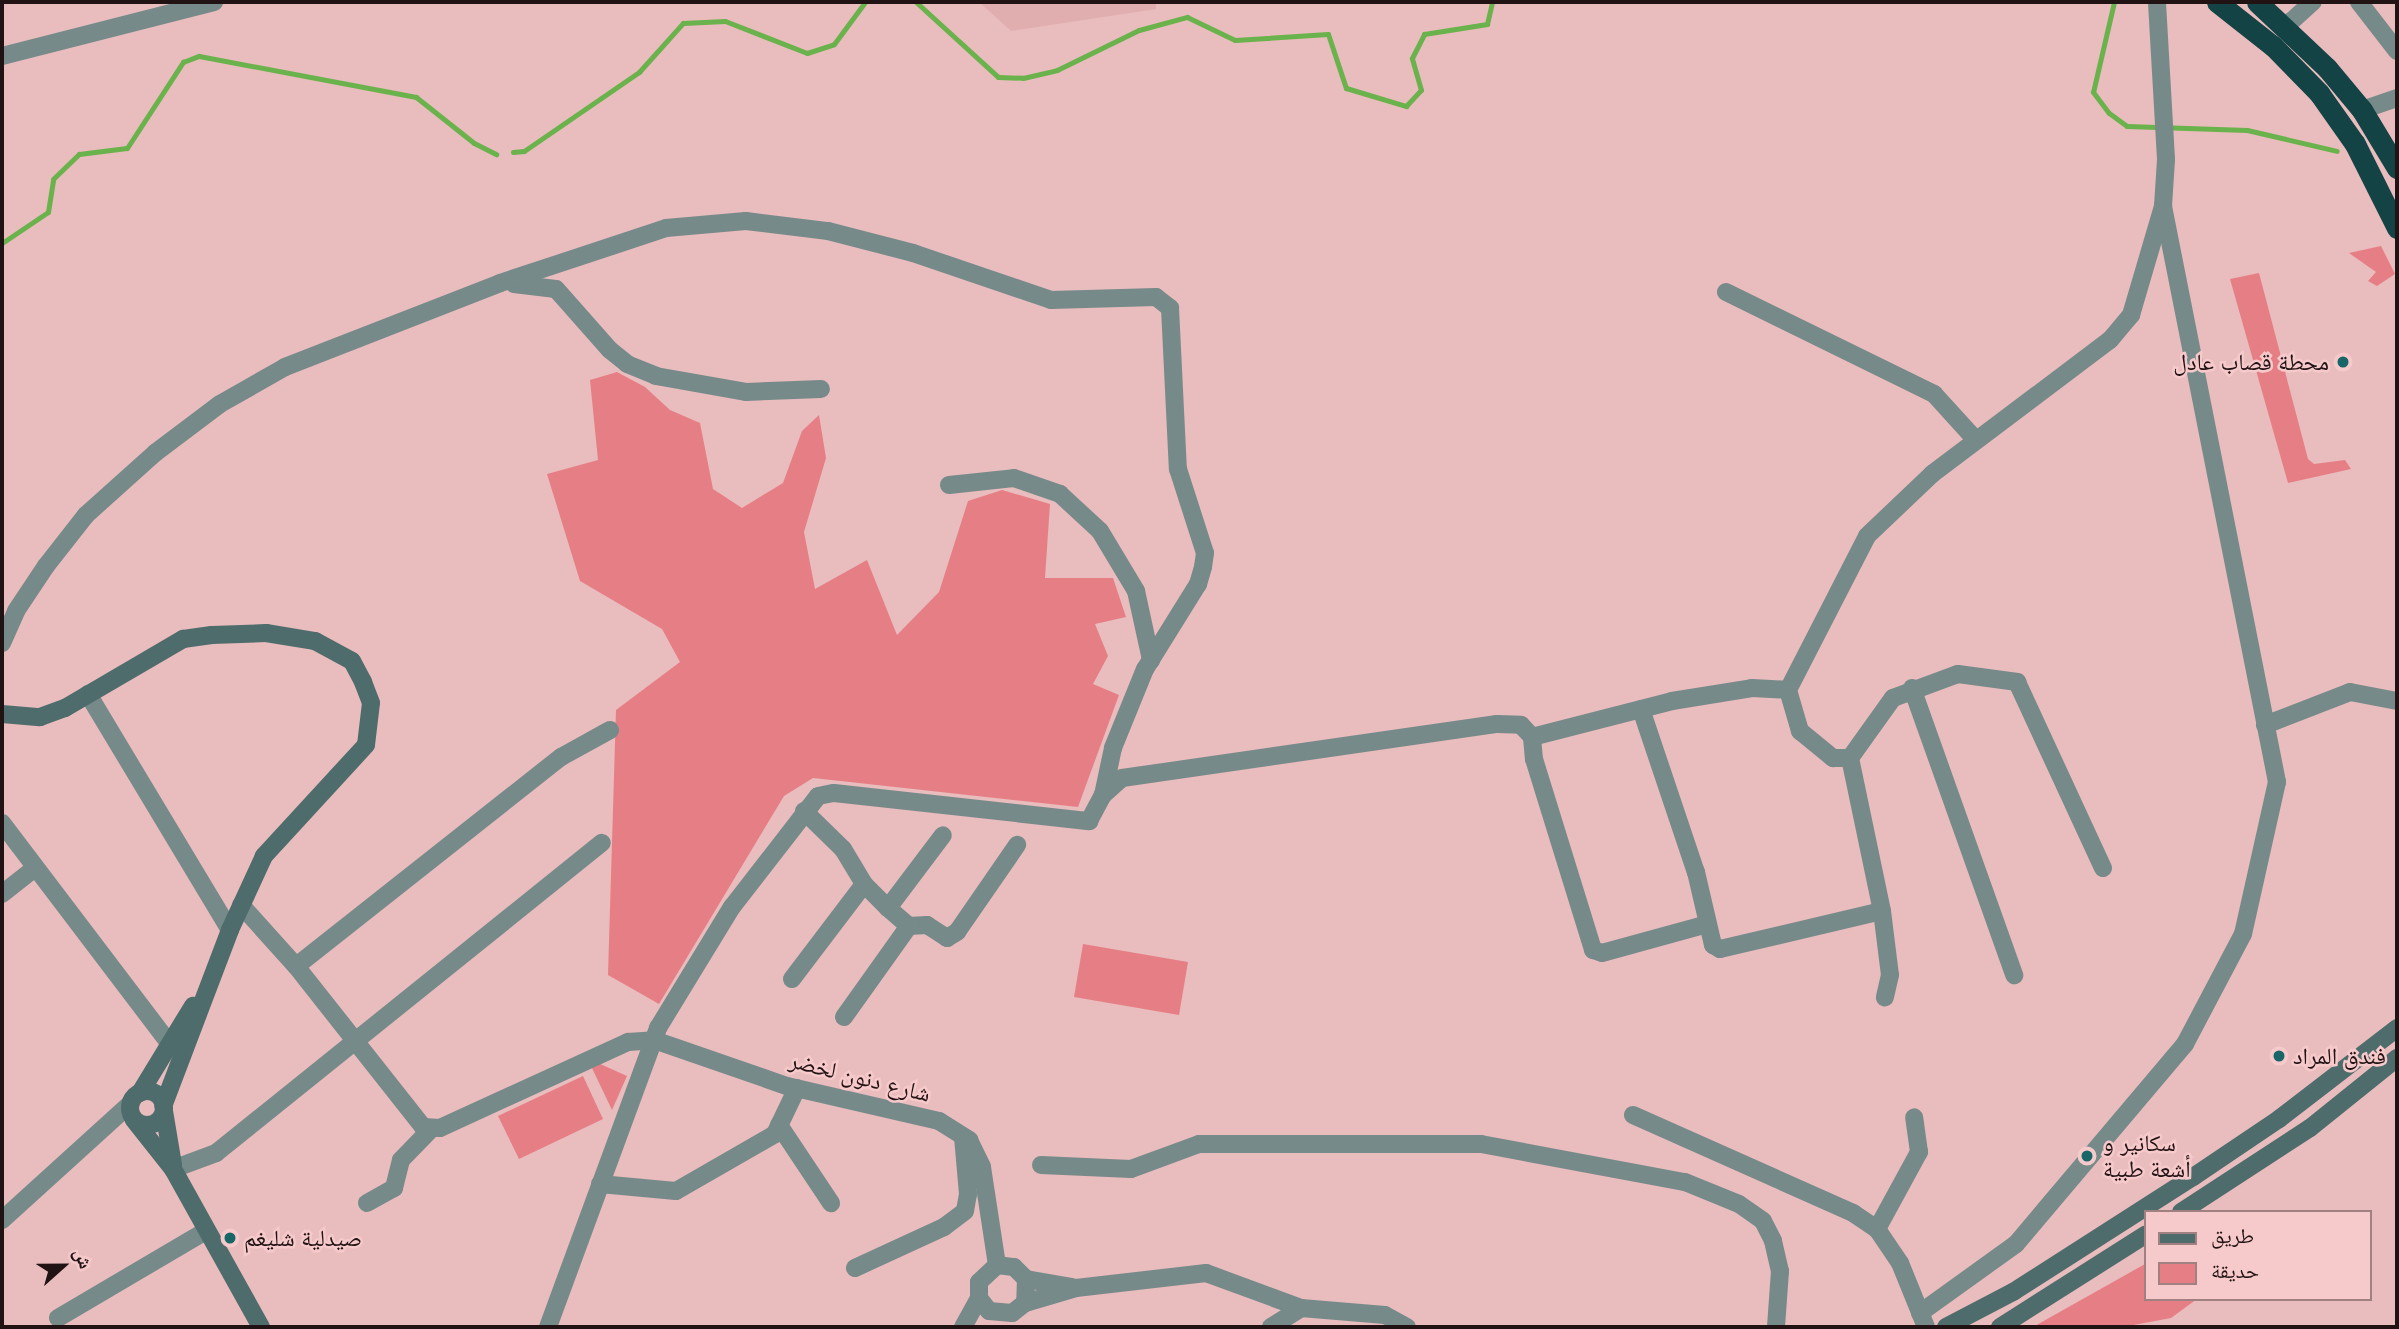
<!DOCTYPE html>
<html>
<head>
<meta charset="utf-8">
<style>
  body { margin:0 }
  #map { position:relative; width:2399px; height:1329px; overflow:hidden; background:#e9bcbd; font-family:"Libre Baskerville","Noto Naskh Arabic",serif }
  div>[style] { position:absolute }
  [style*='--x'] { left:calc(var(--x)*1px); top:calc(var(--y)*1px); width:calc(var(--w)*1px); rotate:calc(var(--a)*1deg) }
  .built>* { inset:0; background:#e1aeaf }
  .green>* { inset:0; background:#e67f85 }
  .stream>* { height:5px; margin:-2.5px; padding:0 2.5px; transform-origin:2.5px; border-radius:2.5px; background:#6ab24b }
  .street>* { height:18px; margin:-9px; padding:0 9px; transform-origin:9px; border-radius:9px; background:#768a8a }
  .secondary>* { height:18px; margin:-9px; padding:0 9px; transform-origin:9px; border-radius:9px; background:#4e6c6c }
  .secondary>.ring { margin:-9px; padding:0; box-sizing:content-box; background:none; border:18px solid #4e6c6c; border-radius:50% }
  .highway>* { height:21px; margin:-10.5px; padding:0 10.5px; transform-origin:10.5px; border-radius:10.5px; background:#134345 }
  .dots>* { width:19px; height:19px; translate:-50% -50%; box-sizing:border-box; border:4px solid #f6c9ca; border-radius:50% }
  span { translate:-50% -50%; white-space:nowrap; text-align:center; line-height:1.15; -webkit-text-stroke:5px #f6c9ca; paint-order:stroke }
  .poi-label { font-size:23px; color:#211213 }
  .right { translate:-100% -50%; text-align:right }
  .left { translate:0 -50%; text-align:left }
  .street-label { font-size:23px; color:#211213 }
  .frame { position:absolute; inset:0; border:4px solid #211213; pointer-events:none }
  .legend { position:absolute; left:2144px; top:1210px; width:228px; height:91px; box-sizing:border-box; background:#f6c9ca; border:2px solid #a18081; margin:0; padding:9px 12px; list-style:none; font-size:21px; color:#211213 }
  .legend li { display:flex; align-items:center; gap:14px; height:35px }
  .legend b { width:35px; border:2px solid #a18081 }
  .north { position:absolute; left:28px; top:1231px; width:70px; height:70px; -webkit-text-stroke:5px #f6c9ca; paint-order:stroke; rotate:69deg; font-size:19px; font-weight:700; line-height:28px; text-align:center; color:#211213 }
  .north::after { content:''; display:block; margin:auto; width:24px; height:32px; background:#211213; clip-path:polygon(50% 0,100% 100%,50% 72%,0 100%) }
</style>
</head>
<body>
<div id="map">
  <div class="built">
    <i style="clip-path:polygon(979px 2px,1156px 2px,1156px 9px,1011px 31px)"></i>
  </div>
  <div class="green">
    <i style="clip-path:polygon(2381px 246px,2395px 274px,2377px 286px,2368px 281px,2376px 272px,2349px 253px)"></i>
    <i style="clip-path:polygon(2259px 273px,2308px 459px,2314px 464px,2345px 460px,2351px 469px,2288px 483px,2230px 279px)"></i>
    <i style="clip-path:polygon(617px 372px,645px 387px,670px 410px,700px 423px,713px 489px,742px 508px,783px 483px,802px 431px,819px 415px,826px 458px,804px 532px,815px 589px,867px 560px,897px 635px,939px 592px,968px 501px,1002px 490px,1050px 504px,1045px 578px,1113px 578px,1126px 617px,1095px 624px,1108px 656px,1093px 684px,1119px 695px,1078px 807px,813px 778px,784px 796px,659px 1004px,608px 975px,616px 710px,680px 662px,662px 629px,580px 581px,547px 474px,598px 460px,590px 380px)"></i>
    <i style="clip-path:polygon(1083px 944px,1188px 962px,1179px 1015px,1074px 997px)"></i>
    <i style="clip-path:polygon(598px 1063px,627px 1076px,612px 1110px,591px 1066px)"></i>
    <i style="clip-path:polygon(583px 1076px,603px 1119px,519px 1159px,498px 1116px)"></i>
    <i style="clip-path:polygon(2145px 1264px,2145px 1299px,2197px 1299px,2171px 1318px,2123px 1327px,2033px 1327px)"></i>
  </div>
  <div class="stream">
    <i style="--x:916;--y:2;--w:111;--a:42.4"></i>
    <i style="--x:998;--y:77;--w:25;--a:2"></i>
    <i style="--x:1023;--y:78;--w:35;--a:-13"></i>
    <i style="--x:1057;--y:70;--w:91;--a:-26"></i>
    <i style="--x:1139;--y:30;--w:50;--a:-15.2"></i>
    <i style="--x:1187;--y:17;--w:53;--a:25.6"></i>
    <i style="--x:1235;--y:40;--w:93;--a:-3.7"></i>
    <i style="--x:1328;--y:34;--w:57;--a:71.6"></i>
    <i style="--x:1346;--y:88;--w:63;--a:16.7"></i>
    <i style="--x:1406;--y:106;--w:22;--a:-47"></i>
    <i style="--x:1421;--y:90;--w:33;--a:-106"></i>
    <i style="--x:1412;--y:58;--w:27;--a:-63"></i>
    <i style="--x:1424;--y:34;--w:64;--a:-9"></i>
    <i style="--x:1487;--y:24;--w:23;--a:-77"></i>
    <i style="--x:2114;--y:2;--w:92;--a:103.1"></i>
    <i style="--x:2093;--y:92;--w:26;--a:53"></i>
    <i style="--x:2109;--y:113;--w:22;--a:36"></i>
    <i style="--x:2127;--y:126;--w:120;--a:1.9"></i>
    <i style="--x:2247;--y:130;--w:92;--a:13.1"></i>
    <i style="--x:513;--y:152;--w:11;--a:-5"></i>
    <i style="--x:524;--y:151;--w:140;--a:-34.5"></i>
    <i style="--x:639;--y:72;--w:66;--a:-48.1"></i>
    <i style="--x:683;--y:23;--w:42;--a:-2.7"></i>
    <i style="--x:725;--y:21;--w:88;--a:21.3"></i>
    <i style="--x:807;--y:53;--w:28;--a:-18"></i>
    <i style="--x:834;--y:44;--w:52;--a:-53.6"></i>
    <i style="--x:2;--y:243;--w:55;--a:-34"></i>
    <i style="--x:48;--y:212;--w:33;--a:-81"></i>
    <i style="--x:53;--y:179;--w:36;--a:-44"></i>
    <i style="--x:79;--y:154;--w:48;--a:-7.1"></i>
    <i style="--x:127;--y:148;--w:103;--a:-56.9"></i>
    <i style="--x:183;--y:62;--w:17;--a:-21"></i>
    <i style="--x:199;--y:56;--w:221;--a:10.7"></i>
    <i style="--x:416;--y:97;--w:74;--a:38.4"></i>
    <i style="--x:474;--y:143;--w:25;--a:27"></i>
  </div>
  <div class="street">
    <i style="--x:2359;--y:2;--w:62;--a:52.2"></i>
    <i style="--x:2286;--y:26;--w:36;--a:-42"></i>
    <i style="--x:2;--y:56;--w:219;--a:-14.3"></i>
    <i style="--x:2362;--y:110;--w:37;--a:-19"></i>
    <i style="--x:514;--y:284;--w:42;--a:6.8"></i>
    <i style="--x:556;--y:289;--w:81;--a:48.5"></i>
    <i style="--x:610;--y:350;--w:22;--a:39"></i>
    <i style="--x:627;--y:364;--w:31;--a:22"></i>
    <i style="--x:656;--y:376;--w:91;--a:10.1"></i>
    <i style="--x:746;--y:392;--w:75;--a:-2.3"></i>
    <i style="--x:1726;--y:292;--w:232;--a:26.1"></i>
    <i style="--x:1934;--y:394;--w:61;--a:47.7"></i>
    <i style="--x:949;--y:485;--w:65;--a:-6.1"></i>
    <i style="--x:1014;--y:478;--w:49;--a:19.2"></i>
    <i style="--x:1060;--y:494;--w:54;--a:42.8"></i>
    <i style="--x:1100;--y:531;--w:70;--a:59"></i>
    <i style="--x:1136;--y:591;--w:71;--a:77.7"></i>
    <i style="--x:2;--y:643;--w:35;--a:-66"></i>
    <i style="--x:16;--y:611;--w:54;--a:-56.3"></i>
    <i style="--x:46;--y:566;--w:65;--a:-51.9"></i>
    <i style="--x:86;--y:515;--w:93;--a:-41.9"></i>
    <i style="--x:155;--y:453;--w:81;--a:-37"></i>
    <i style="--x:220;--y:404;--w:75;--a:-29.6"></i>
    <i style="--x:285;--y:367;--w:231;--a:-21.3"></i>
    <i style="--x:500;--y:283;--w:175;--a:-18.3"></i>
    <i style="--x:666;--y:228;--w:80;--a:-5"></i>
    <i style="--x:746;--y:221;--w:83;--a:7"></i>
    <i style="--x:828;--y:231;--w:88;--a:14.5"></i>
    <i style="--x:913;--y:253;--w:146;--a:18.8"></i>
    <i style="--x:1051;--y:300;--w:105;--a:-1.6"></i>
    <i style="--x:1156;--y:297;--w:18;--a:38"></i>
    <i style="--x:1170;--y:308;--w:161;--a:87.2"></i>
    <i style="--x:1178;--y:469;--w:88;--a:72.2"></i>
    <i style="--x:1205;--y:553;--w:14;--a:98"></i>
    <i style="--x:1203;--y:567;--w:18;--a:106"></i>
    <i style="--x:1198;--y:584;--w:100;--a:121.9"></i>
    <i style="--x:1145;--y:669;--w:85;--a:112.1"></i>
    <i style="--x:1113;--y:748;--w:48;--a:102"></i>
    <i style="--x:1912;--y:688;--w:305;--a:70.4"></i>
    <i style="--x:1788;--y:690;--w:173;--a:-62.8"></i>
    <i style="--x:1867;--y:536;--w:90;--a:-43.6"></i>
    <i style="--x:1932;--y:474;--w:223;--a:-37"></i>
    <i style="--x:2110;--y:340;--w:33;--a:-50"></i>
    <i style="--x:2131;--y:315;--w:114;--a:-73.6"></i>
    <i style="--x:2163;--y:206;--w:47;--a:-86.3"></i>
    <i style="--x:2166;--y:159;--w:157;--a:-93.3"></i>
    <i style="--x:88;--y:694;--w:275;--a:59"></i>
    <i style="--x:1641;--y:709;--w:172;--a:71.4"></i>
    <i style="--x:1696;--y:872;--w:75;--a:76.9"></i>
    <i style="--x:1713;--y:945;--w:8;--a:30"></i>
    <i style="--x:1720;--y:949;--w:166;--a:-13.2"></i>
    <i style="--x:2265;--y:725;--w:91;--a:-21.2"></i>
    <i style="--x:2350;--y:692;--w:48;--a:10.8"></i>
    <i style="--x:610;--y:730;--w:56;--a:151.1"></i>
    <i style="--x:561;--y:757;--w:337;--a:141.7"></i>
    <i style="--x:296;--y:966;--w:205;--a:51.7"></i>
    <i style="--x:423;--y:1127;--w:17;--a:3"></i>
    <i style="--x:440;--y:1128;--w:207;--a:-24.6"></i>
    <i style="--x:628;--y:1042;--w:26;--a:-4"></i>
    <i style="--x:654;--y:1040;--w:141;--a:19.1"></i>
    <i style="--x:787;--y:1086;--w:156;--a:13"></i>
    <i style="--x:939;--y:1121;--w:36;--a:32"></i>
    <i style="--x:969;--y:1140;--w:30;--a:64"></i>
    <i style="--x:982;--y:1167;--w:99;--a:81.3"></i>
    <i style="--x:1532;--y:737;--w:22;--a:85"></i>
    <i style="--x:1534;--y:759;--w:200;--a:72.8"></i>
    <i style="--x:1593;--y:950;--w:9;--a:18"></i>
    <i style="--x:1602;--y:953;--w:109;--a:-15.4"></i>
    <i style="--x:1850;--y:758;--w:156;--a:78.2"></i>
    <i style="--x:1882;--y:911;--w:64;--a:82.9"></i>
    <i style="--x:1890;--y:975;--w:23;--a:103"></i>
    <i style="--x:804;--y:811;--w:54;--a:44.3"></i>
    <i style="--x:843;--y:849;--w:41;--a:59"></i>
    <i style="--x:864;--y:884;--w:34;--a:45"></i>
    <i style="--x:888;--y:908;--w:28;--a:41"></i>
    <i style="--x:909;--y:926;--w:18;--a:-3"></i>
    <i style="--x:927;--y:925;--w:24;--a:33"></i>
    <i style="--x:947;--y:938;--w:12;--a:-31"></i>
    <i style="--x:957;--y:932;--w:106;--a:-55.4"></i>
    <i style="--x:2;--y:823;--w:276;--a:52.8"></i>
    <i style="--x:2;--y:894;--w:42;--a:-38.2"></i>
    <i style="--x:241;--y:905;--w:82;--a:48"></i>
    <i style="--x:888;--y:908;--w:91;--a:-53"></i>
    <i style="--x:792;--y:979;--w:119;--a:-52.8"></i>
    <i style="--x:844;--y:1017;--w:112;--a:-54.5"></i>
    <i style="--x:1633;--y:1115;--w:241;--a:24"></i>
    <i style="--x:1853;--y:1213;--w:29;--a:34"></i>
    <i style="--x:1877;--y:1229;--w:41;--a:55.9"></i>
    <i style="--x:1900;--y:1263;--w:69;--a:67.9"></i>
    <i style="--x:779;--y:1125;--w:94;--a:56.3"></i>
    <i style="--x:1041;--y:1165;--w:90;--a:2.5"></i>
    <i style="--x:1131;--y:1169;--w:72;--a:-20.2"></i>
    <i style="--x:1199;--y:1144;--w:282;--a:0"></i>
    <i style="--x:1481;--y:1144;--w:208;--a:10.6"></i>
    <i style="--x:1685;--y:1182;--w:58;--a:22.2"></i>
    <i style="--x:1739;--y:1204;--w:29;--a:35"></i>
    <i style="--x:1763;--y:1221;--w:22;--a:63"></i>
    <i style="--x:1773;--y:1241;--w:31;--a:77"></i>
    <i style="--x:1780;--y:1271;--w:56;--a:94.1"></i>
    <i style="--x:173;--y:1169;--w:46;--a:-20.4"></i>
    <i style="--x:216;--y:1153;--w:495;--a:-38.8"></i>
    <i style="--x:600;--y:1184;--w:76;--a:5.3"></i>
    <i style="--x:676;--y:1191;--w:114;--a:-29.9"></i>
    <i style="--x:775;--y:1134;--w:51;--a:-64.4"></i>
    <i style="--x:367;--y:1203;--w:31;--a:-29"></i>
    <i style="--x:394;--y:1188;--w:29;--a:-76"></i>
    <i style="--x:401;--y:1160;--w:43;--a:-45.9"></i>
    <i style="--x:2;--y:1220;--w:174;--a:-42.2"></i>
    <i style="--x:1877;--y:1229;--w:88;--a:-61.4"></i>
    <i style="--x:1919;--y:1152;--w:35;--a:-98"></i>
    <i style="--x:855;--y:1268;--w:98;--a:-24.7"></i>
    <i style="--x:944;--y:1227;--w:26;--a:-37"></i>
    <i style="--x:965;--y:1211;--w:17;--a:-80"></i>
    <i style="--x:968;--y:1194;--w:57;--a:-95"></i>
    <i style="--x:1026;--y:1279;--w:24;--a:92"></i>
    <i style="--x:1025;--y:1303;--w:16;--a:142"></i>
    <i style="--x:1012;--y:1313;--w:23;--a:-175"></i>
    <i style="--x:989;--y:1311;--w:16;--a:-128"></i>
    <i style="--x:979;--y:1298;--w:16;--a:-90"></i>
    <i style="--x:979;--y:1282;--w:25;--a:-43"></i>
    <i style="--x:997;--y:1265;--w:17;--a:7"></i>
    <i style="--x:1014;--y:1267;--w:17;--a:45"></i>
    <i style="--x:1026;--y:1279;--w:47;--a:9.9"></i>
    <i style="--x:1025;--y:1303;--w:53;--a:-16.4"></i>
    <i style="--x:1076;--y:1288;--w:131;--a:-6.6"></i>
    <i style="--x:1206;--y:1273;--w:101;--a:20.2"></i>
    <i style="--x:1301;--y:1308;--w:84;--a:4.8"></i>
    <i style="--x:1385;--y:1315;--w:25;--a:29"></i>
    <i style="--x:1920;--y:1313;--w:118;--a:-35.7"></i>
    <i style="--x:2016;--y:1244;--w:262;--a:-49.8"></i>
    <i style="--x:2185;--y:1044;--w:124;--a:-62.2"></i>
    <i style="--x:2243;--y:934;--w:156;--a:-77.4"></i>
    <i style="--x:2277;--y:782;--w:587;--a:-101.2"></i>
    <i style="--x:58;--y:1318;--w:169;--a:-30.5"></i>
    <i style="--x:548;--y:1327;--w:319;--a:-69.8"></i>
    <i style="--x:658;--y:1028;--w:142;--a:-58.6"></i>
    <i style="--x:732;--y:907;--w:140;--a:-52.2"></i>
    <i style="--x:818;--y:796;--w:16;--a:-11"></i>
    <i style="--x:834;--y:793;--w:257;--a:6.3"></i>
    <i style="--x:1089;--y:821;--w:30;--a:-62"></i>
    <i style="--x:1103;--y:795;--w:25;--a:-42"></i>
    <i style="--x:1122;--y:778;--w:379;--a:-8.2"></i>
    <i style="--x:1497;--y:724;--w:24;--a:2"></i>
    <i style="--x:1521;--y:725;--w:16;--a:47"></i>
    <i style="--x:1532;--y:737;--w:145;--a:-14.4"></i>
    <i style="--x:1672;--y:701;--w:81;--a:-9.2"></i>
    <i style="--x:1752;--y:688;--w:36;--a:3"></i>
    <i style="--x:1788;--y:690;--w:43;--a:73.7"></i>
    <i style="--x:1800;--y:731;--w:43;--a:39.3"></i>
    <i style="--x:1833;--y:758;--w:17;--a:0"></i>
    <i style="--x:1850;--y:758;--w:74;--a:-54.4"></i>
    <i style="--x:1893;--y:698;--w:69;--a:-20.3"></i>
    <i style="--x:1958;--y:674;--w:60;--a:7.7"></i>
    <i style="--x:2017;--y:682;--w:205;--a:65.2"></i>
    <i style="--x:963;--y:1327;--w:33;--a:-61"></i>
    <i style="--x:1271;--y:1327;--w:36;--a:-32"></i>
  </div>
  <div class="secondary">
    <i style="--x:2;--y:714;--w:38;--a:5"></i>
    <i style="--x:40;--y:717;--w:27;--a:-20"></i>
    <i style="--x:65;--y:708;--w:137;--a:-30.3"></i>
    <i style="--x:183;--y:639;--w:29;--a:-8"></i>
    <i style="--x:212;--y:635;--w:54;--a:-2.1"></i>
    <i style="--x:266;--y:633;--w:50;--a:9.3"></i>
    <i style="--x:315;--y:641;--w:42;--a:28.4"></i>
    <i style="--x:352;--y:661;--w:24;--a:62"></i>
    <i style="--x:363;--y:682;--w:22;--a:69"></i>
    <i style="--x:371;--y:703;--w:42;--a:96.8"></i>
    <i style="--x:366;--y:745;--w:151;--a:132.6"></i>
    <i style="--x:264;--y:856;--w:81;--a:114.7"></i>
    <i style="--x:230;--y:930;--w:188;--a:110.8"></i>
    <i class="ring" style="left:130px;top:1091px;width:16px;height:16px"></i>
    <i style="--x:140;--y:1093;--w:102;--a:-58.7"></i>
    <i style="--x:164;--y:1111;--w:55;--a:80.5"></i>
    <i style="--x:134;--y:1120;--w:63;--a:51.5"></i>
    <i style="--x:173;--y:1169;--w:181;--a:60.9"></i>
    <i style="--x:2181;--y:1212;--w:154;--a:-33.1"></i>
    <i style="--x:2310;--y:1128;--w:112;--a:-38.8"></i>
    <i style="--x:1946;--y:1327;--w:76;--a:-27.6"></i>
    <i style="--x:2013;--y:1292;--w:214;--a:-32.6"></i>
    <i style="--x:2193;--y:1177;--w:104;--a:-34"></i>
    <i style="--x:2279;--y:1119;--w:149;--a:-37.6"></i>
    <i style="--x:2000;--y:1327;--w:172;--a:-32.4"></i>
  </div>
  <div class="highway">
    <i style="--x:2217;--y:2;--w:71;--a:38.2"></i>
    <i style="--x:2273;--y:46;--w:66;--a:45.6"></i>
    <i style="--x:2319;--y:93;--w:62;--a:54.8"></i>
    <i style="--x:2355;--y:144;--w:94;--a:63.4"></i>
    <i style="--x:2257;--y:2;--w:96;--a:43.3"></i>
    <i style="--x:2327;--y:68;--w:55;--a:50.2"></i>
    <i style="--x:2362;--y:110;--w:68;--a:58.9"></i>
  </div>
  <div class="dots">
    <i style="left:2343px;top:362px;background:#186668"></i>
    <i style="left:2279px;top:1056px;background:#186668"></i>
    <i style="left:2087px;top:1156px;background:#186668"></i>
    <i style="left:230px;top:1238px;background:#186668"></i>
  </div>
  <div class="poi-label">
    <span class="right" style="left:2329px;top:362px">محطة قصاب عادل</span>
    <span class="left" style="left:2293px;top:1056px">فندق المراد</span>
    <span class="left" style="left:2103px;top:1156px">سكانير و<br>أشعة طبية</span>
    <span class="left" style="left:244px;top:1238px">صيدلية شليغم</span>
  </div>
  <div class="street-label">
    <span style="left:860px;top:1077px;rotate:14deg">شارع دنون لخضر</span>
  </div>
  <div class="frame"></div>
  <ul class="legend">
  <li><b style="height:9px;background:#4e6c6c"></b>طريق</li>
  <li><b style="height:19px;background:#e67f85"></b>حديقة</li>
  </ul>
  <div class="north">ش</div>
</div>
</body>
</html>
